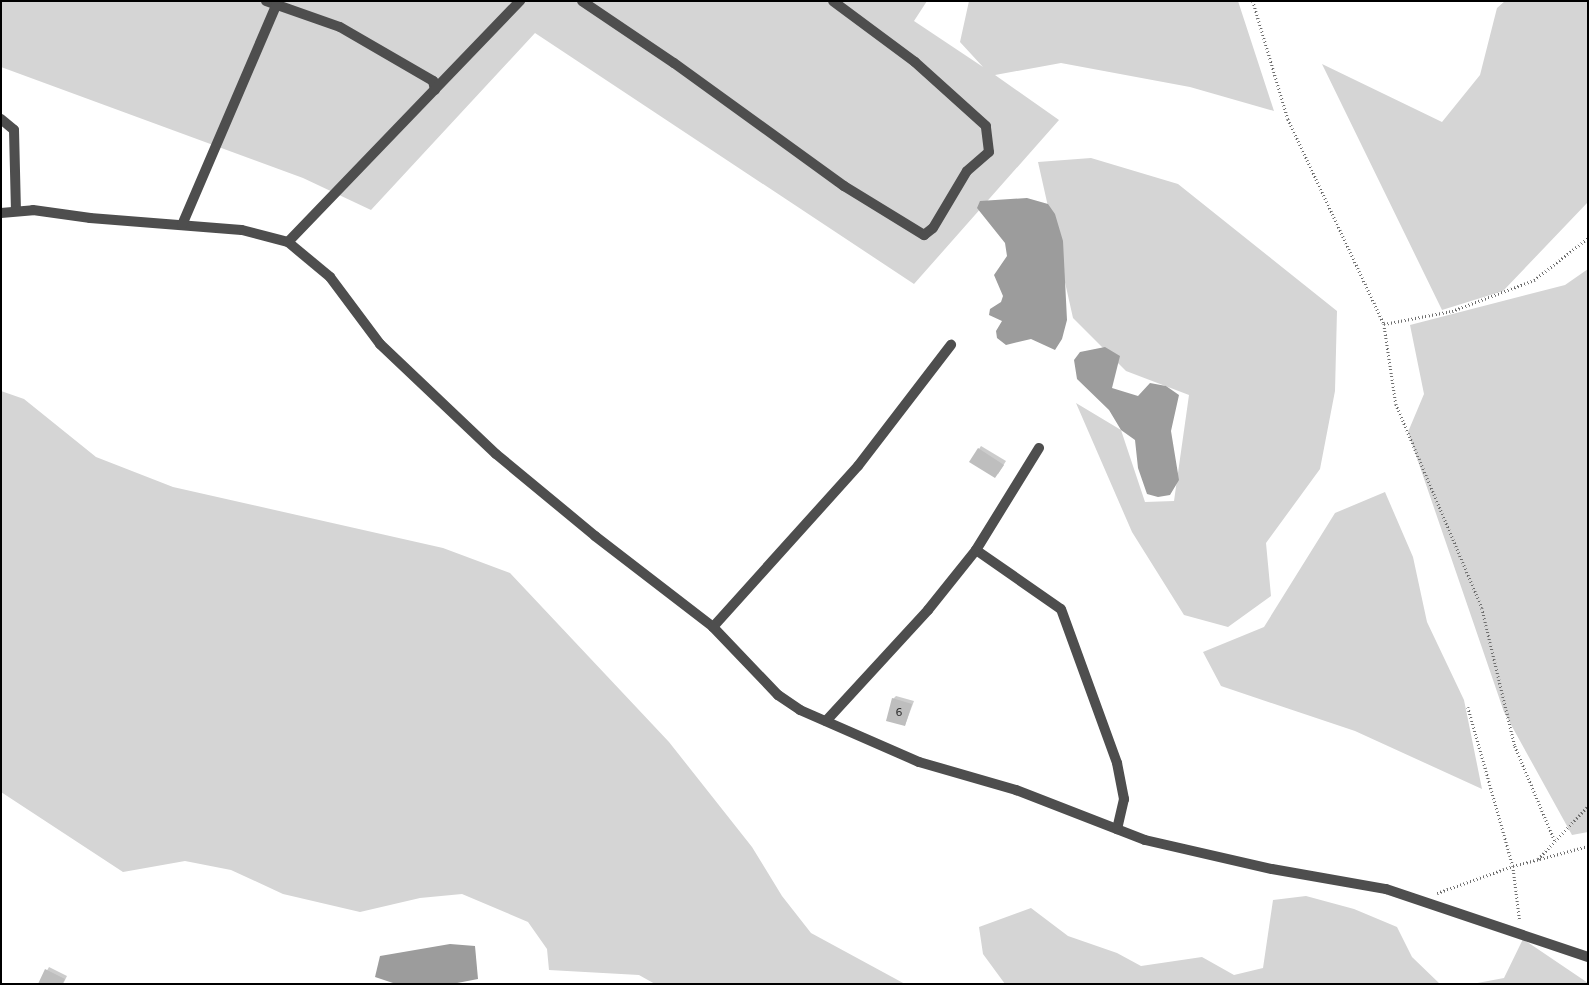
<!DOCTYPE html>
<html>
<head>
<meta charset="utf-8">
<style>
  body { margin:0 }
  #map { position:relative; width:1589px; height:985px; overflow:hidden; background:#fff; font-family:"DejaVu Sans",sans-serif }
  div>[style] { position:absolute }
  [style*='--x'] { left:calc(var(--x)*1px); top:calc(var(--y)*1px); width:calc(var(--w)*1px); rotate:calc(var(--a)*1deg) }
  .green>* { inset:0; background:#d5d5d5 }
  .water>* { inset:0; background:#9c9c9c }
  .shadow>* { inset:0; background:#0003 }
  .building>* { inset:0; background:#bebebe }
  .path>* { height:2.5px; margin-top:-1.25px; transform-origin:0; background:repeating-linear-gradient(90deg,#707070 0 1px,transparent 0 3.5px) }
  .street>* { height:10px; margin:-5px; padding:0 5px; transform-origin:5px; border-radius:5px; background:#4e4e4e }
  span { translate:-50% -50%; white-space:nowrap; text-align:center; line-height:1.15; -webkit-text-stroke:4.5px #fff; paint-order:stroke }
  .number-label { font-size:11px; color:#303030 }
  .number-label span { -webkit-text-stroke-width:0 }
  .frame { position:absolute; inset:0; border:2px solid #000; pointer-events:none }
</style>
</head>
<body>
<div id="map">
  <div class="green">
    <i style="clip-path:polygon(1px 1px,927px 1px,914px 21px,983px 67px,960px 42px,969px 1px,1238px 1px,1274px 111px,1190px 87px,1061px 63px,995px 75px,1059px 120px,914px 284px,535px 33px,371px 210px,303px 178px,1px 67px)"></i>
    <i style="clip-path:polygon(1505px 1px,1588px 1px,1588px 202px,1503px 291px,1442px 310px,1322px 64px,1442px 122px,1480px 75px,1497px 8px)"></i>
    <i style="clip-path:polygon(1091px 158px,1178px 184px,1337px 311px,1335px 391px,1320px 469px,1266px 543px,1271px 596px,1228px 627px,1184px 615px,1132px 532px,1076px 403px,1121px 430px,1145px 502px,1174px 501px,1189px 395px,1126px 371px,1073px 318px,1038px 162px)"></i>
    <i style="clip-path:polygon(1588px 269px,1588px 832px,1572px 835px,1504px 712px,1408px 432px,1424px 394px,1410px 325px,1565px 285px)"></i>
    <i style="clip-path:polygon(1px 391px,24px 399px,96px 457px,173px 487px,443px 548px,510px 573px,669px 742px,752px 847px,782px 896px,811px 933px,905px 984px,655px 984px,639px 975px,549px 970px,547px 949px,528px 922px,462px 894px,420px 898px,360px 912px,283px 894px,231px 870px,185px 861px,123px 872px,1px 792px)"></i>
    <i style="clip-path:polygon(1385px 492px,1413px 557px,1427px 622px,1464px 700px,1482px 789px,1355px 731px,1221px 686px,1203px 652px,1264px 627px,1335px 513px)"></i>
    <i style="clip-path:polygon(1306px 896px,1354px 909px,1397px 927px,1412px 957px,1440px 984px,1005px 984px,983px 954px,979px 927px,1031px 908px,1068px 936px,1117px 953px,1141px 966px,1202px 957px,1234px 975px,1263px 968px,1273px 900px)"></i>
    <i style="clip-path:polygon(1523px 939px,1588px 983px,1588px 984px,1472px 984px,1504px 978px)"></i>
  </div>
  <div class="water">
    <i style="clip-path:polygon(1027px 198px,1048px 204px,1055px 214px,1063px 241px,1067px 320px,1062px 339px,1055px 350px,1031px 339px,1006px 345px,997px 338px,996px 331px,1002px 321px,989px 315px,990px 309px,1001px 302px,1003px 296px,994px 275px,1007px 256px,1005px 243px,977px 208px,980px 201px)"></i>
    <i style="clip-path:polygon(1105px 347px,1120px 356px,1112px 388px,1138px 396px,1150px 383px,1166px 386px,1179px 395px,1171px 431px,1179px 480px,1170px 495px,1158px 497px,1147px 494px,1138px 468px,1135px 440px,1121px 430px,1109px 410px,1077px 379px,1074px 360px,1080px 352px)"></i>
    <i style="clip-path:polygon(450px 944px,475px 946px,478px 979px,452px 984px,396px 984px,375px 977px,380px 956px)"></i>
  </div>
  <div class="shadow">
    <i style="clip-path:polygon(981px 446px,1006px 461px,998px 474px,979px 449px)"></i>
    <i style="clip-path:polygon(896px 696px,914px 701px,905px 725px,893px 699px)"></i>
    <i style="clip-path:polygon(49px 967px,67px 976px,63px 984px,39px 984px)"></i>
  </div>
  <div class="building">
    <i style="clip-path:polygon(978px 448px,1004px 465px,995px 478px,969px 462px)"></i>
    <i style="clip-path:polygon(892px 698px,912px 704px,905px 726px,886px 721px)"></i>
    <i style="clip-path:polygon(45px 969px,65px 979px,62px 984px,38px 984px)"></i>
  </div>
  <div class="path">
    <i style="--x:1253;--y:1;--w:123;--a:73.5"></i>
    <i style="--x:1288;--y:119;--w:226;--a:64.9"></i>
    <i style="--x:1384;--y:324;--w:81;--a:81.5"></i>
    <i style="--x:1396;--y:404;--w:221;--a:67.1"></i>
    <i style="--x:1482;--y:608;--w:142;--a:76.6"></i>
    <i style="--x:1515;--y:746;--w:103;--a:67.2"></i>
    <i style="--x:1384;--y:324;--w:69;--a:-10.8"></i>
    <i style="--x:1452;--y:311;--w:88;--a:-20.7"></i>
    <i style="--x:1534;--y:280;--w:68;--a:-37.9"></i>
    <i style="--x:1468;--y:707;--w:165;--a:74.2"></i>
    <i style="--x:1513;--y:866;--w:56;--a:82.9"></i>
    <i style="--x:1538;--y:859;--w:73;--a:-46.7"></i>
    <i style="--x:1437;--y:893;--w:81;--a:-19.6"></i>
    <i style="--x:1513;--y:866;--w:78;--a:-14.9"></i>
  </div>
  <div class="street">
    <i style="--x:266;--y:1;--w:78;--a:19.4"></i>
    <i style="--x:340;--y:27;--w:108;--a:30.1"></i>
    <i style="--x:433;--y:81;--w:9;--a:77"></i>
    <i style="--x:582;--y:1;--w:111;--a:34"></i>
    <i style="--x:674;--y:63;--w:210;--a:35.9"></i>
    <i style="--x:844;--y:186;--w:94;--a:31.5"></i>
    <i style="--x:924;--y:235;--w:11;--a:-38"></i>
    <i style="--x:933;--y:228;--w:66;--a:-59.2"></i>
    <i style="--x:967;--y:171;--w:29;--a:-41"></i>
    <i style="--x:989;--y:152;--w:26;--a:-97"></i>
    <i style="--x:986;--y:126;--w:96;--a:-138"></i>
    <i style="--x:915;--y:62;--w:102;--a:-143.4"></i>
    <i style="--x:1;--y:119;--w:17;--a:40"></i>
    <i style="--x:14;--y:130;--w:81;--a:88.6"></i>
    <i style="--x:1;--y:213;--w:32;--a:-5"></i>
    <i style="--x:33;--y:210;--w:58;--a:8"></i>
    <i style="--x:90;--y:218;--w:152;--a:4.5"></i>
    <i style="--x:242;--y:230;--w:48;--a:14.6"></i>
    <i style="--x:288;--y:242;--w:55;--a:39.8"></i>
    <i style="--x:330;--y:277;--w:84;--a:53.3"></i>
    <i style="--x:380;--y:344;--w:160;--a:43.5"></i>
    <i style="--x:496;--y:454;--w:129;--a:39.6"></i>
    <i style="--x:595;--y:536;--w:149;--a:37.6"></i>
    <i style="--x:713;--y:627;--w:94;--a:46.3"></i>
    <i style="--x:778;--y:695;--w:27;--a:34"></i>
    <i style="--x:800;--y:710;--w:130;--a:23.6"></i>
    <i style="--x:919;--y:762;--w:101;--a:16.1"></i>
    <i style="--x:1016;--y:790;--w:138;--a:21.2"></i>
    <i style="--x:1145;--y:840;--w:130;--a:12.9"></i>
    <i style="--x:1272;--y:869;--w:116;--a:10"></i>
    <i style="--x:1386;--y:889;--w:213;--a:18.6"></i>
    <i style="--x:182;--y:225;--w:244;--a:-66.8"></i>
    <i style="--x:288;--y:242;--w:335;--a:-46.1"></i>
    <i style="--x:976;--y:550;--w:103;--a:34.8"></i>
    <i style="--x:1061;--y:609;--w:164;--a:70"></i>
    <i style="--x:1117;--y:763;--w:37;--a:79"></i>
    <i style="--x:1124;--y:799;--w:31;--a:103"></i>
    <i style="--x:713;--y:627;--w:217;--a:-48"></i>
    <i style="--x:858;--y:466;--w:153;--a:-52.5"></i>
    <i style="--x:826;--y:721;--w:151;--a:-47.4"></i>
    <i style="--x:928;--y:610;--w:77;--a:-51.3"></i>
    <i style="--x:976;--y:550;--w:120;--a:-58.3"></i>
  </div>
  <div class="number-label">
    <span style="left:899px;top:713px">6</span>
  </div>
  <div class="frame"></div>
</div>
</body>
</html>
